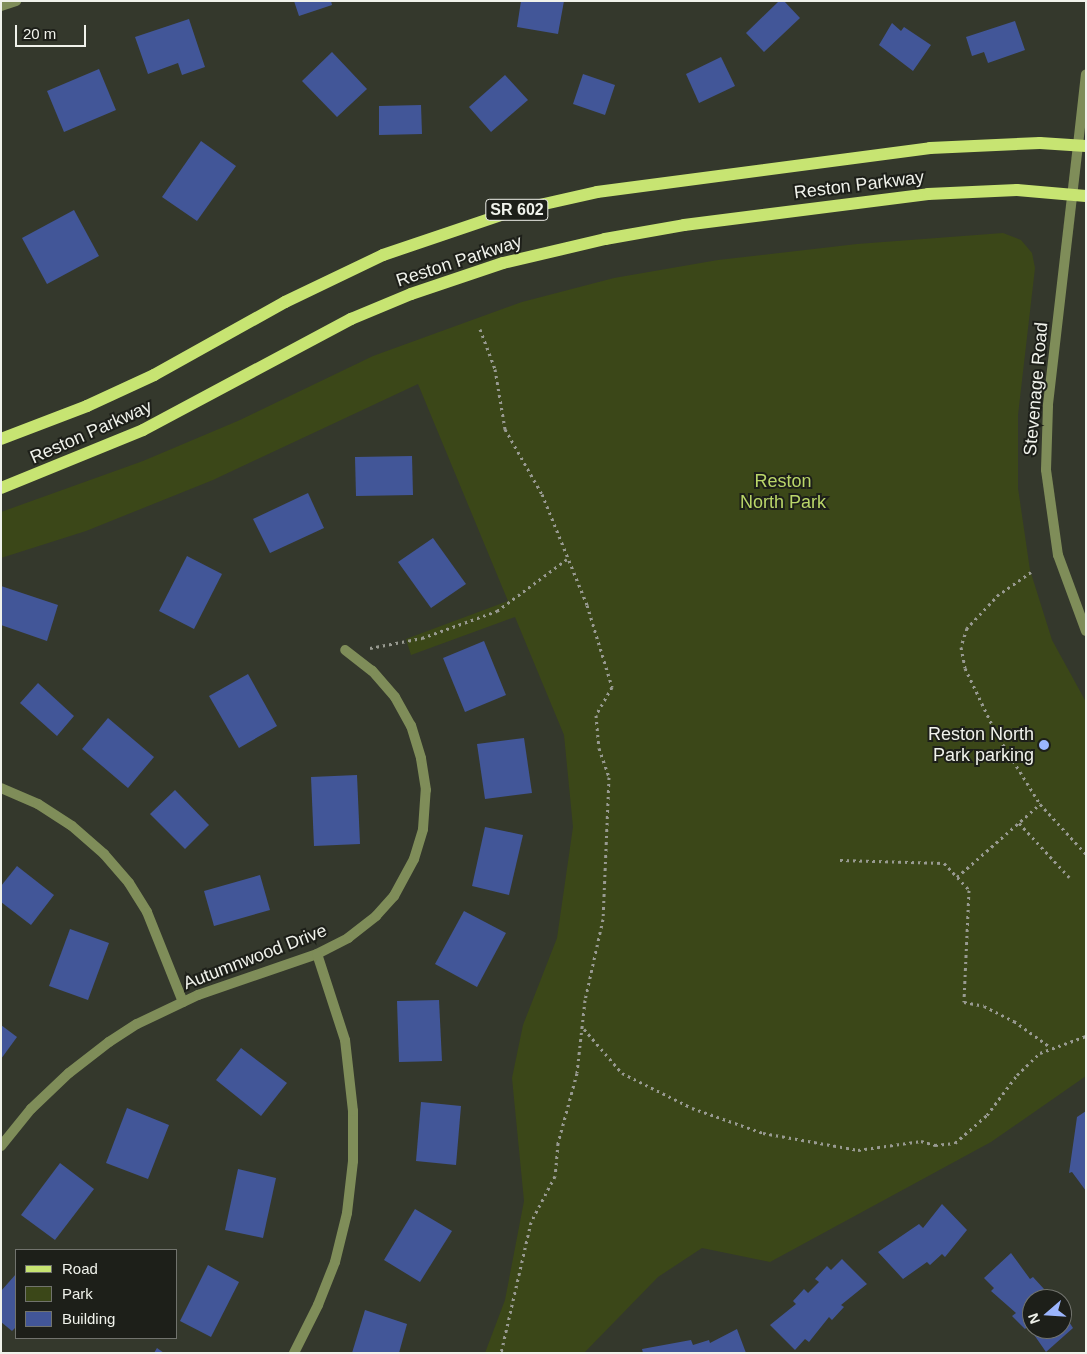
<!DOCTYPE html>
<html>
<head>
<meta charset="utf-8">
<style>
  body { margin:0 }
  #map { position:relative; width:1087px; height:1354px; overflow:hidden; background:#34382c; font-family:Arial,sans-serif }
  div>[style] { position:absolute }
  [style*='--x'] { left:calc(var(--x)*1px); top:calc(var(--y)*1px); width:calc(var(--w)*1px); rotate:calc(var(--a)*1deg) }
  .green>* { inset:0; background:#3b4718 }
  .building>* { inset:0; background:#425698 }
  .path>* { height:3px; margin-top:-1.5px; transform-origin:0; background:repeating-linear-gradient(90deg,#989a91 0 2.5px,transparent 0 6.5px) }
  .service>* { height:10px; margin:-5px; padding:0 5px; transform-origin:5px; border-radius:5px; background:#7f8d59 }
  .minor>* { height:10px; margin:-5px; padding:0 5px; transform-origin:5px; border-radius:5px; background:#7f8d59 }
  .tertiary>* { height:10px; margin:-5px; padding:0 5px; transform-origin:5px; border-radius:5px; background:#7f8d59 }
  .primary>* { height:12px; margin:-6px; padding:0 6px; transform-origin:6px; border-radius:6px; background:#c7e472 }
  .dots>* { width:14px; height:14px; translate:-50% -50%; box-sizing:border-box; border:2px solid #1d1f19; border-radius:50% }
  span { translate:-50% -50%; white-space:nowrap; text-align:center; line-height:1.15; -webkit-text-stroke:4px #1d1f19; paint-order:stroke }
  .shield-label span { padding:1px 4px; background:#1d1f19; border:1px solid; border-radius:4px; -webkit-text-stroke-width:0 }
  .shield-label { font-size:16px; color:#f0f2eb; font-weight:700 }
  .street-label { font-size:18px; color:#f0f2eb }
  .park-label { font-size:18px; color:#bad669 }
  .poi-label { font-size:18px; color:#f0f2eb }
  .right { translate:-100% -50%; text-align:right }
  .frame { position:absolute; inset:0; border:2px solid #f0f2eb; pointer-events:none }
  .legend { position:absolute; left:15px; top:1249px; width:162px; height:90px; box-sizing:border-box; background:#1d1f19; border:1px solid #71736d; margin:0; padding:6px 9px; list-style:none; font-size:15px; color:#f0f2eb }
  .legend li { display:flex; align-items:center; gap:10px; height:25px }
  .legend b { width:25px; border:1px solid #71736d }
  .north { position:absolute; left:1022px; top:1289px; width:50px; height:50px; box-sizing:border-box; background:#1d1f19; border:1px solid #71736d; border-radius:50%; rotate:251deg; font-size:14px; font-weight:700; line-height:20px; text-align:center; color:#f0f2eb }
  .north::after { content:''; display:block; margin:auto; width:18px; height:22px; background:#9bb5fd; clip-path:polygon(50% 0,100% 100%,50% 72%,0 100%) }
  .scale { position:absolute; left:15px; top:25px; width:71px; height:22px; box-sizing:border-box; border:2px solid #f0f2eb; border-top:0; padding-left:6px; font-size:15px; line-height:18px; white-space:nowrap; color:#f0f2eb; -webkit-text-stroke:4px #1d1f19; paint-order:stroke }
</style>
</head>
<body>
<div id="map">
  <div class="green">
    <i style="clip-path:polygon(1003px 233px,1021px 240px,1032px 253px,1035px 268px,1018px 415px,1018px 488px,1030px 570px,1052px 640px,1086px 702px,1086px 1076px,991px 1142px,770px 1262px,702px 1248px,658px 1277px,584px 1353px,485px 1353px,505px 1300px,524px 1201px,512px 1078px,523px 1025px,557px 938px,573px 827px,564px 735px,515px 617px,411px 655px,406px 639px,508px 601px,418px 384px,213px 480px,86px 531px,1px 558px,1px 512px,143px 461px,240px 420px,373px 356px,522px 302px,614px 278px,718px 260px,857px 244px)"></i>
  </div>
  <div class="building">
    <i style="clip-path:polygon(294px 1px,331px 1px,332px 5px,299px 16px)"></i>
    <i style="clip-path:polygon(521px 1px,564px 1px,558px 34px,517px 27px)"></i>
    <i style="clip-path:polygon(779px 1px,784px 1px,800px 18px,764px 52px,746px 33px)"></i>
    <i style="clip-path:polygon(189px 19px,205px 67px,182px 75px,178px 63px,148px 74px,135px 37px)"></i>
    <i style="clip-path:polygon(1015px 21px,1025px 50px,988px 63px,984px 52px,972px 56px,966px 37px)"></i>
    <i style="clip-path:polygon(892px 23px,901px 31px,904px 27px,931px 45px,913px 71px,879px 45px)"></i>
    <i style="clip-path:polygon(332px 52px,367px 89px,337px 117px,302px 81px)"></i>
    <i style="clip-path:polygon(721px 57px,735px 86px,699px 103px,686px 74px)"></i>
    <i style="clip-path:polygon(99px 69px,116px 110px,64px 132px,47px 91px)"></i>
    <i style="clip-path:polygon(583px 74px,615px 85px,605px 115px,573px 104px)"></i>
    <i style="clip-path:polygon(505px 75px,528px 100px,491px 132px,469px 107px)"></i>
    <i style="clip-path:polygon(421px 105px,422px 134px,379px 135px,379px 106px)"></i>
    <i style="clip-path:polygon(201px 141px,236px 166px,197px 221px,162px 197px)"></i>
    <i style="clip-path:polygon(74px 210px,99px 256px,47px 284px,22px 238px)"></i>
    <i style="clip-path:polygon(412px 456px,413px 495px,356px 496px,355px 457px)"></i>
    <i style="clip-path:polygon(308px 493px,324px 528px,270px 553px,253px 519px)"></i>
    <i style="clip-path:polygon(433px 538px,466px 584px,431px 608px,398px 562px)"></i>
    <i style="clip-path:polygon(187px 556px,222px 574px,194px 629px,159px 611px)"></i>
    <i style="clip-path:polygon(1px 586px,58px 605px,47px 641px,1px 625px)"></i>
    <i style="clip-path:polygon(484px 641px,506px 695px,465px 712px,443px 658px)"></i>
    <i style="clip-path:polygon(248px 674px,277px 726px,239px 748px,209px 696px)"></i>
    <i style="clip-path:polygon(38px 683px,74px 716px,57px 736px,20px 703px)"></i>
    <i style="clip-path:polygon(108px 718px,154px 757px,128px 788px,82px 749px)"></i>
    <i style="clip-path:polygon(524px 738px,532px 793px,485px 799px,477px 744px)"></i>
    <i style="clip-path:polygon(357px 775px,360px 844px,314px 846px,311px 777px)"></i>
    <i style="clip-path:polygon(175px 790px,209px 825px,185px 849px,150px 814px)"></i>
    <i style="clip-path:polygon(485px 827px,523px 835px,509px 895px,472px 886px)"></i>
    <i style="clip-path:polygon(17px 866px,54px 895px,31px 925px,1px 902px,1px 886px)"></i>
    <i style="clip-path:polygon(260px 875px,270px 910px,214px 926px,204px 891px)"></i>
    <i style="clip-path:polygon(464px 911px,506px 933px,477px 987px,435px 964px)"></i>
    <i style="clip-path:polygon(70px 929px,109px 943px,88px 1000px,49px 986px)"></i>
    <i style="clip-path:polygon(439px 1000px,442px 1061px,399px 1062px,397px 1001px)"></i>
    <i style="clip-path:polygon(1px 1025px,17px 1037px,1px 1059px)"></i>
    <i style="clip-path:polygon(241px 1048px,287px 1083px,261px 1116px,216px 1080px)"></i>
    <i style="clip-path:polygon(421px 1102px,461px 1106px,456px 1165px,416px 1161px)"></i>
    <i style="clip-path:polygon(127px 1108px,169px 1125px,148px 1179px,106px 1163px)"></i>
    <i style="clip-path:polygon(1086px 1111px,1086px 1191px,1072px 1172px,1069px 1173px,1077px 1117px)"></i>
    <i style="clip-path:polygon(60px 1163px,94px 1189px,55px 1240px,21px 1215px)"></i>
    <i style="clip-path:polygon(238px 1169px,276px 1178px,263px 1238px,225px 1230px)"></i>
    <i style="clip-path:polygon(942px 1204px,967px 1230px,945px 1257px,942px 1254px,930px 1265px,927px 1262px,903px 1279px,878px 1252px,919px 1224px,923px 1228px)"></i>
    <i style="clip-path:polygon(415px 1209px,452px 1231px,420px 1282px,384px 1260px)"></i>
    <i style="clip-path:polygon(1011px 1253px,1030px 1279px,1033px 1277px,1044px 1289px,1041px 1293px,1046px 1299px,1032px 1299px,1032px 1329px,1062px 1329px,1062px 1311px,1073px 1328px,1046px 1352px,1028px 1326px,1025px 1329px,1012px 1316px,1016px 1313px,991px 1291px,994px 1288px,984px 1278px)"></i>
    <i style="clip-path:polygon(842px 1259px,867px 1284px,841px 1305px,844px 1307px,832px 1320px,829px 1317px,809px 1342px,805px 1339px,795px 1350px,770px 1325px,796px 1304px,793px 1301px,804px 1289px,808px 1293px,819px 1282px,815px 1279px,827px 1266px,831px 1270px)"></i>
    <i style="clip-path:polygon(208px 1265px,239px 1282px,211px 1337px,180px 1321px)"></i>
    <i style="clip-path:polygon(16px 1274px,16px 1327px,12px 1331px,1px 1322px,1px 1291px)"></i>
    <i style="clip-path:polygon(365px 1310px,407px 1324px,399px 1353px,352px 1353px)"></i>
    <i style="clip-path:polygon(737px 1329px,746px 1353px,643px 1353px,642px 1349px,691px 1340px,693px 1345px,709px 1340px,710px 1343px)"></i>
    <i style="clip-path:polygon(157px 1348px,164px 1353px,154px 1353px)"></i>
  </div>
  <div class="path">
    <i style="--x:480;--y:329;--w:43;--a:69.4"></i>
    <i style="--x:495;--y:369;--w:61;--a:80.5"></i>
    <i style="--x:505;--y:429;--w:75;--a:60.4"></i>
    <i style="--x:542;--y:494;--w:120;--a:67.9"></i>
    <i style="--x:587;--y:605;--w:86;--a:73"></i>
    <i style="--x:612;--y:687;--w:32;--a:120"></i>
    <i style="--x:596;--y:715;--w:33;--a:85"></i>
    <i style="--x:599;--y:748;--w:31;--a:71"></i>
    <i style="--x:609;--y:777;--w:142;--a:92.4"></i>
    <i style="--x:603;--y:919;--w:83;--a:102.5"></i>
    <i style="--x:585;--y:1000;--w:73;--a:96.3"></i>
    <i style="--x:577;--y:1073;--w:73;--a:105.2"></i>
    <i style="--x:558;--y:1143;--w:33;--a:95"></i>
    <i style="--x:555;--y:1176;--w:52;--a:117.6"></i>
    <i style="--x:531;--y:1222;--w:134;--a:102.9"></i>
    <i style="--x:1031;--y:572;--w:39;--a:145"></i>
    <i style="--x:999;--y:594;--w:47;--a:133.3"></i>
    <i style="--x:967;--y:628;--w:20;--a:108"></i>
    <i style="--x:961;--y:647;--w:21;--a:79"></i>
    <i style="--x:965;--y:668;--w:72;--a:64.5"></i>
    <i style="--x:996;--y:733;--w:84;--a:58.2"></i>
    <i style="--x:1040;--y:804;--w:68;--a:47.4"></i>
    <i style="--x:370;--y:648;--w:53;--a:-10.9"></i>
    <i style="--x:422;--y:638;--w:80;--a:-19.8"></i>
    <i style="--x:497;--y:611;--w:87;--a:-36.6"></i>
    <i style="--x:1019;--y:823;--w:74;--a:47.2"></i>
    <i style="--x:840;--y:860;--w:104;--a:1.7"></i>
    <i style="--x:944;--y:863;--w:37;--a:47"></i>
    <i style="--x:969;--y:890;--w:112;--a:92.6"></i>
    <i style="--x:964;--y:1002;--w:20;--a:11"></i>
    <i style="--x:984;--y:1006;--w:34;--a:27"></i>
    <i style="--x:1014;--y:1021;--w:44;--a:35.8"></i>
    <i style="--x:957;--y:877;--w:111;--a:-41.3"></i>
    <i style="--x:584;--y:1029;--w:58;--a:49.2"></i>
    <i style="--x:622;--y:1073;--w:78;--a:26.6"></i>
    <i style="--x:692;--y:1108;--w:75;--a:19.4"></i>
    <i style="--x:763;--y:1133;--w:97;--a:10.1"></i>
    <i style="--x:858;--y:1150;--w:64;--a:-8.1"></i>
    <i style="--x:921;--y:1141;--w:15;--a:16"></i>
    <i style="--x:935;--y:1145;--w:20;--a:-6"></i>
    <i style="--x:955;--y:1143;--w:43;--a:-41.2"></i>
    <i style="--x:987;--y:1115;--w:50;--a:-53.1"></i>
    <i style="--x:1017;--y:1075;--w:32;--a:-44"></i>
    <i style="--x:1040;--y:1053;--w:49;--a:-20.3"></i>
  </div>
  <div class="service">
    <i style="--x:1078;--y:145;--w:71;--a:-83.6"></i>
  </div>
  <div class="minor">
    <i style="--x:1;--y:6;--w:16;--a:-18"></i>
    <i style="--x:1;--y:788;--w:40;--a:23.4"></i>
    <i style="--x:38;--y:804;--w:40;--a:32.9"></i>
    <i style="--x:72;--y:826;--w:43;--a:41.2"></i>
    <i style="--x:104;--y:854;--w:38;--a:49"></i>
    <i style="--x:129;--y:883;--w:34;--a:58"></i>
    <i style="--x:147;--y:912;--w:97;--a:68.2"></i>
    <i style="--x:1;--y:1146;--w:48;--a:-51"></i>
    <i style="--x:31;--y:1109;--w:52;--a:-43.5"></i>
    <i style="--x:69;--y:1073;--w:51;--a:-37.8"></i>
    <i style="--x:109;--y:1042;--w:33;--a:-33"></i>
    <i style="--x:137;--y:1024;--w:68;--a:-25.4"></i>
    <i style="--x:198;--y:995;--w:126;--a:-19"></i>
    <i style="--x:317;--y:954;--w:35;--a:-27"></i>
    <i style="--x:348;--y:938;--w:36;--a:-38"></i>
    <i style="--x:376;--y:916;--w:27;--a:-48"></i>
    <i style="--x:394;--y:896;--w:42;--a:-61.6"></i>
    <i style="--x:414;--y:859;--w:31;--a:-73"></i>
    <i style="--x:423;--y:829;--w:39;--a:-86"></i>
    <i style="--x:426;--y:790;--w:32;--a:-99"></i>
    <i style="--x:421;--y:758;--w:34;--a:-107"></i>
    <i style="--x:411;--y:726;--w:33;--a:-119"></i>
    <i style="--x:395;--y:697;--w:35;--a:-131"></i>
    <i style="--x:372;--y:671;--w:34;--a:-142"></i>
    <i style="--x:294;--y:1353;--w:54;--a:-63.4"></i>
    <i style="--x:318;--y:1305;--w:46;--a:-68.4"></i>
    <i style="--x:335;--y:1262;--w:50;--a:-76.2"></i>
    <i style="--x:347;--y:1213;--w:52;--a:-83.4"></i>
    <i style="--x:353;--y:1161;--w:50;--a:-90"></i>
    <i style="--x:353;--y:1111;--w:71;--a:-96.4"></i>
    <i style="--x:345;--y:1040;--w:90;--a:-108"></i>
  </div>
  <div class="tertiary">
    <i style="--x:1078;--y:145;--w:263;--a:96.6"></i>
    <i style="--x:1048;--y:406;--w:64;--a:91.8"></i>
    <i style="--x:1046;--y:470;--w:86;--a:82"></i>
    <i style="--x:1058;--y:555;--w:81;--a:69.8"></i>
  </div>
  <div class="primary">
    <i style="--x:1;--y:439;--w:92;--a:-21"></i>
    <i style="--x:87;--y:406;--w:74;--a:-24.8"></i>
    <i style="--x:154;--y:375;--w:150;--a:-29.1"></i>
    <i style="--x:285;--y:302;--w:109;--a:-25.6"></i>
    <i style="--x:383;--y:255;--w:137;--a:-18.7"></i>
    <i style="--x:513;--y:211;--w:86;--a:-12.7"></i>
    <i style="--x:597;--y:192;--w:336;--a:-7.5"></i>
    <i style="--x:930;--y:148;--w:110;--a:-2.6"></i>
    <i style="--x:1040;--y:143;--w:46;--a:3.7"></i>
    <i style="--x:1;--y:488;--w:153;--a:-22.2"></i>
    <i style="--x:143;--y:430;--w:236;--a:-28.1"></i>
    <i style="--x:351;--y:319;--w:65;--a:-22.6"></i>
    <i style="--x:411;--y:294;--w:97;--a:-18.6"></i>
    <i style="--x:503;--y:263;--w:105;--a:-13.2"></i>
    <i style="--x:605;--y:239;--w:80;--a:-10"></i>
    <i style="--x:684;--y:225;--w:246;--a:-7.2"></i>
    <i style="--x:928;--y:194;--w:89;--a:-2.6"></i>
    <i style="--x:1017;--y:190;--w:69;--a:5"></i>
  </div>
  <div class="dots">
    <i style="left:1044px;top:745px;background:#9bb5fd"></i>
  </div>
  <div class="shield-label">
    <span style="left:517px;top:210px">SR 602</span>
  </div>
  <div class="street-label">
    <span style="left:859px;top:185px;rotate:-7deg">Reston Parkway</span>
    <span style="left:459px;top:261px;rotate:-18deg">Reston Parkway</span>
    <span style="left:1036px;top:389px;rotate:-85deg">Stevenage Road</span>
    <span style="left:91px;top:432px;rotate:-24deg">Reston Parkway</span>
    <span style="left:255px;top:957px;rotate:-21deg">Autumnwood Drive</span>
  </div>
  <div class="park-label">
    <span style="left:783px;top:492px">Reston<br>North Park</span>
  </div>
  <div class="poi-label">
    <span class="right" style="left:1034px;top:745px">Reston North<br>Park parking</span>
  </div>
  <div class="frame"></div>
  <ul class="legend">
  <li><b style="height:6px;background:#c7e472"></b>Road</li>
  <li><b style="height:14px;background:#3b4718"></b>Park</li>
  <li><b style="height:14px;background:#425698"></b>Building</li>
  </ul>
  <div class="north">N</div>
  <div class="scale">20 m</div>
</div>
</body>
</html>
